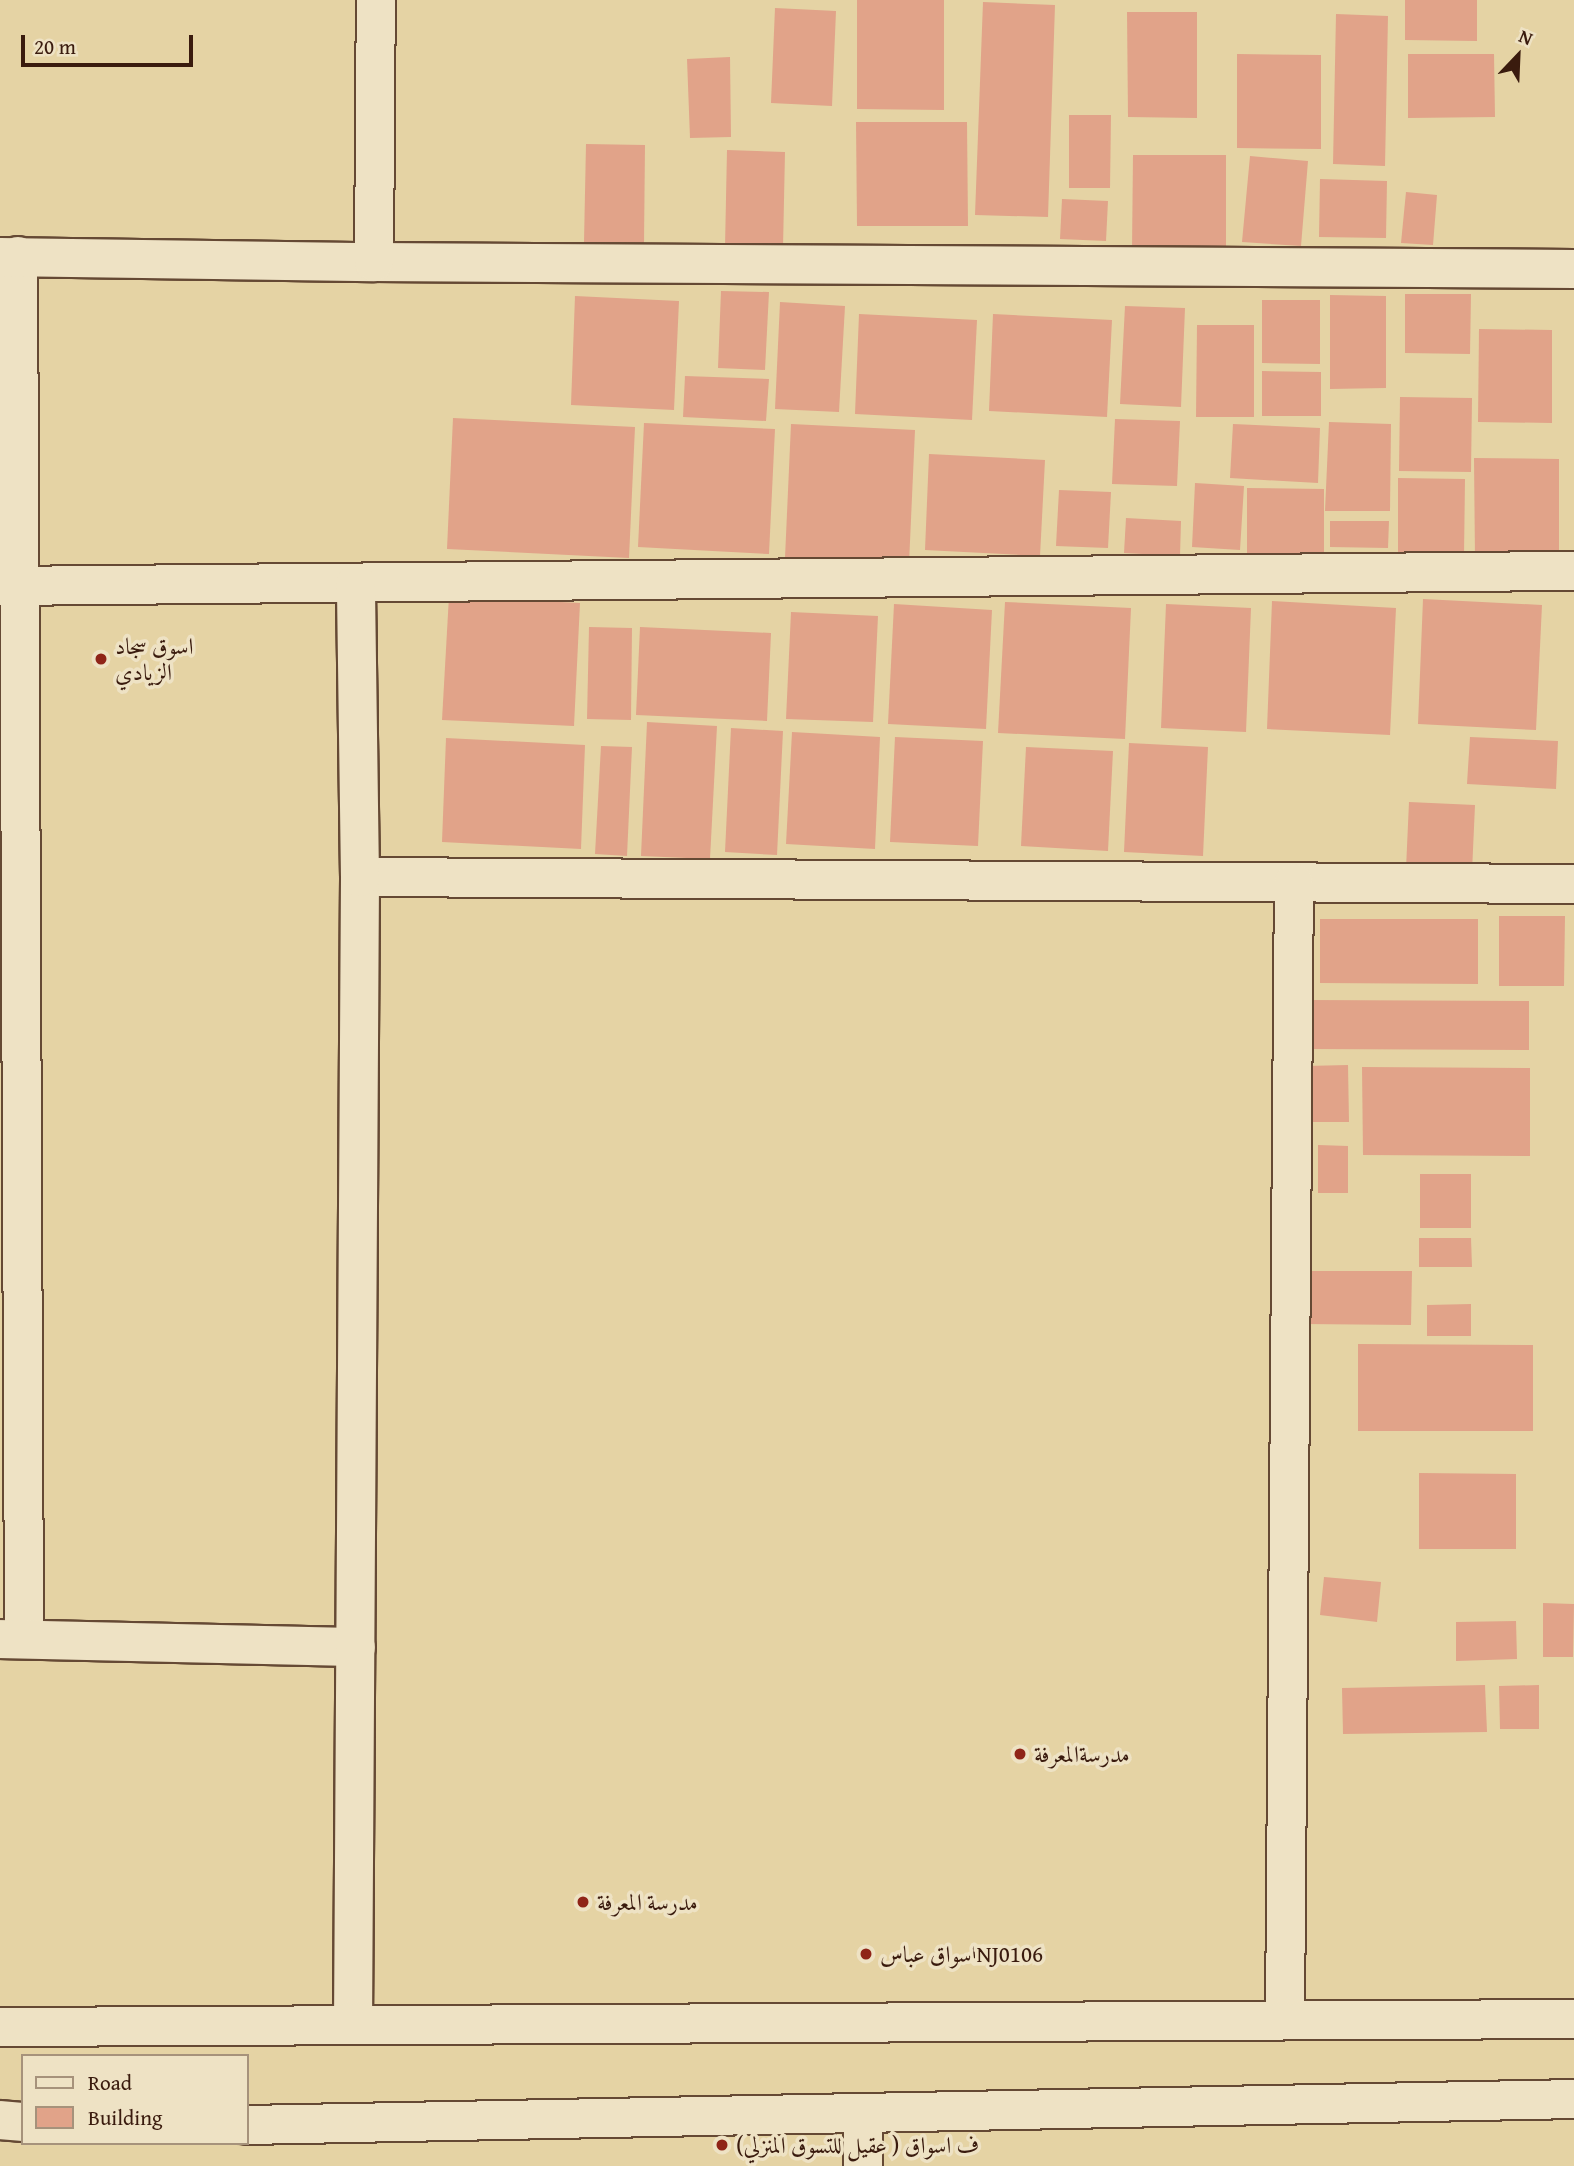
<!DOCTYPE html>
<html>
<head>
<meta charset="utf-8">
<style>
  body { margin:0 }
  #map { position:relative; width:1574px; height:2166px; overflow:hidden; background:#e5d3a4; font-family:"Gentium Book Plus",Amiri,serif }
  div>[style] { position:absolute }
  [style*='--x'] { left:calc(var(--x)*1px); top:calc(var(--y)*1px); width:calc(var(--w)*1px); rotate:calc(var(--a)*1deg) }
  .building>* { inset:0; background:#e1a389 }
  .roads { filter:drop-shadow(2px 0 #654934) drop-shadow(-2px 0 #654934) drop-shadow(0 2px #654934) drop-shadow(0 -2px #654934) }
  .street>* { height:38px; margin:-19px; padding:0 19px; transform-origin:19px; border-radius:19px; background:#eee2c4 }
  .secondary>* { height:38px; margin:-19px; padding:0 19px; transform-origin:19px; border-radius:19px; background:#eee2c4 }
  .dots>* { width:19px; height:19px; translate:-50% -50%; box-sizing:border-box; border:4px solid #eee2c4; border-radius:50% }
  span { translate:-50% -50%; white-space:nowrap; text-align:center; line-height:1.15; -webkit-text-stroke:7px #eee2c4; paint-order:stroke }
  .poi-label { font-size:23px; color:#3a1b0e }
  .left { translate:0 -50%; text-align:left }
  .legend { position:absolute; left:21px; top:2054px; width:228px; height:91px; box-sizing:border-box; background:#eee2c4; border:2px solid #a6927b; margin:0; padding:9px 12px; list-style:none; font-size:21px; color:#3a1b0e }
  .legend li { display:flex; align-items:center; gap:14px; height:35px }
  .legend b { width:35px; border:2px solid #a6927b }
  .north { position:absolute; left:1483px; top:21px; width:70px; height:70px; -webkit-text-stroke:5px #eee2c4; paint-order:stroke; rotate:23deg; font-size:19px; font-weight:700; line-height:28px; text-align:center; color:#3a1b0e }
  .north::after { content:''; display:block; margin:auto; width:24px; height:32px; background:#3a1b0e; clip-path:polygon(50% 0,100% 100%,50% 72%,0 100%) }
  .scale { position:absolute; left:21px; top:35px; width:172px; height:32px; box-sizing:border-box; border:4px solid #3a1b0e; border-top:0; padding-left:9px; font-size:21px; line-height:24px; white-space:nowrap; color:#3a1b0e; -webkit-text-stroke:5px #eee2c4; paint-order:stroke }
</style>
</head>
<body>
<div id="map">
  <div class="building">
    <i style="clip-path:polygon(857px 0,944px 0,944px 110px,857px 109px)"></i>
    <i style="clip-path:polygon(1405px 0,1477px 0,1477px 41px,1405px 40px)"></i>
    <i style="clip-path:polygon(983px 2px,1055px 5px,1048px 217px,975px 215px)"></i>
    <i style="clip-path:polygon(775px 8px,836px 11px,832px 106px,771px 103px)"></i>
    <i style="clip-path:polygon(1127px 12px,1197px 12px,1197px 118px,1128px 117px)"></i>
    <i style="clip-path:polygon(1336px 14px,1388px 16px,1385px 166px,1333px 164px)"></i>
    <i style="clip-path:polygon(1237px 54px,1321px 55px,1321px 149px,1237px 148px)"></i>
    <i style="clip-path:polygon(1408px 54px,1494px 54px,1495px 117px,1408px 118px)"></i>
    <i style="clip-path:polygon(730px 57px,731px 137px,690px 138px,687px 59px)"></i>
    <i style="clip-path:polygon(1069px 115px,1111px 115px,1110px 188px,1069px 188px)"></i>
    <i style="clip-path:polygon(856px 122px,967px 122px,968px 226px,857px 226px)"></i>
    <i style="clip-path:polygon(586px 144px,645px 145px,644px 243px,584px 242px)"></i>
    <i style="clip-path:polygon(727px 150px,785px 152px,783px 248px,725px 247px)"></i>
    <i style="clip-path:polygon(1133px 155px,1226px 155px,1226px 250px,1132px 250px)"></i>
    <i style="clip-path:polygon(1250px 156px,1308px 161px,1301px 246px,1242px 242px)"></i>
    <i style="clip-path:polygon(1320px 179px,1387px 181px,1386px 238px,1319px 237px)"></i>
    <i style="clip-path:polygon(1406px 192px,1437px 195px,1433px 245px,1401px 243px)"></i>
    <i style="clip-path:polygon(1062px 199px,1108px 201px,1106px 241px,1060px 239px)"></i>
    <i style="clip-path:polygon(721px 291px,769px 292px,765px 370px,718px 368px)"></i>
    <i style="clip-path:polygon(1405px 294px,1471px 294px,1470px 354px,1405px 353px)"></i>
    <i style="clip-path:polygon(1330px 295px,1386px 296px,1386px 388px,1330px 389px)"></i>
    <i style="clip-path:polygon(575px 296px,679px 301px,674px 410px,571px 405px)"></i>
    <i style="clip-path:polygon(1262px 300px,1320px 300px,1320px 364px,1262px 363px)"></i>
    <i style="clip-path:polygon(780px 302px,845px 306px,839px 412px,775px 409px)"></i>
    <i style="clip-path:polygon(1125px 306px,1185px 308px,1181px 407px,1120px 404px)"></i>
    <i style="clip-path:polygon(859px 314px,977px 320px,972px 420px,855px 414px)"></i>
    <i style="clip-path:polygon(993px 314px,1112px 320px,1107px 417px,989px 411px)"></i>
    <i style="clip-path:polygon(1197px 325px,1254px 325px,1254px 417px,1196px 417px)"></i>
    <i style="clip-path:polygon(1479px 329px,1552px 330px,1552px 423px,1478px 422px)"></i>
    <i style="clip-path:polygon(1262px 371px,1321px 372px,1321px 416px,1262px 416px)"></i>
    <i style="clip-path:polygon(685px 376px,769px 379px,766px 421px,683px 417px)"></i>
    <i style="clip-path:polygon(1400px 397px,1472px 398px,1471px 472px,1399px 471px)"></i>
    <i style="clip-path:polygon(453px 418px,635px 427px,629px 558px,447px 549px)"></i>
    <i style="clip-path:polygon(1115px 419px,1180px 421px,1177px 486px,1112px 484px)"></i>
    <i style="clip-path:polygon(1329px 422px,1391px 424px,1390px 511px,1325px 511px)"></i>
    <i style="clip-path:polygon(644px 423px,775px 429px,769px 554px,638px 547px)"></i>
    <i style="clip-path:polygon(791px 424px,915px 430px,909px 564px,785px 558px)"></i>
    <i style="clip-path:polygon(1233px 424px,1320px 428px,1318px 483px,1230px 478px)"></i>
    <i style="clip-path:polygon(929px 454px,1045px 460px,1040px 556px,925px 550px)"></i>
    <i style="clip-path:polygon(1474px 458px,1559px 459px,1559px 559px,1475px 559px)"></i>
    <i style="clip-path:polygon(1398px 478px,1465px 479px,1464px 556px,1398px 556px)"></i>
    <i style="clip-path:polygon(1195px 483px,1244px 486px,1240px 550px,1192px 547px)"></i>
    <i style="clip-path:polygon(1247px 488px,1324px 489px,1324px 558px,1247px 557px)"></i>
    <i style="clip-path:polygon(1059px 490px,1111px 492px,1108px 548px,1056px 546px)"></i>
    <i style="clip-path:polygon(1126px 518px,1181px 521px,1180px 556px,1124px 553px)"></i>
    <i style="clip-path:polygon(1330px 521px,1389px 521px,1388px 548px,1330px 547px)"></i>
    <i style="clip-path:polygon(449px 596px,580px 603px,574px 726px,442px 720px)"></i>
    <i style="clip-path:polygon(1423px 599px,1542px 605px,1536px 730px,1418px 724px)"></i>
    <i style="clip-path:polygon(1272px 601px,1396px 608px,1390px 735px,1267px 729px)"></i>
    <i style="clip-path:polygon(1005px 602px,1131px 608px,1125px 739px,998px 733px)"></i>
    <i style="clip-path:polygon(894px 604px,992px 610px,986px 729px,888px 724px)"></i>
    <i style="clip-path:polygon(1166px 604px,1251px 608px,1246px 732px,1161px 728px)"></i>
    <i style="clip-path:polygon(791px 612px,878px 616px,873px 722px,786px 719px)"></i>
    <i style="clip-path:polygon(589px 627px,632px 628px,631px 720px,587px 719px)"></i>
    <i style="clip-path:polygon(640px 627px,771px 633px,767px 721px,636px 715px)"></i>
    <i style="clip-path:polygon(647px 722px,717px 726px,710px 859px,641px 856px)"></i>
    <i style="clip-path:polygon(731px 728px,783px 731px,777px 855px,725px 852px)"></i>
    <i style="clip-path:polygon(792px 732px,880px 737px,875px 849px,786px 844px)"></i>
    <i style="clip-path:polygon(895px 737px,983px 741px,978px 846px,890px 842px)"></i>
    <i style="clip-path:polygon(1470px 737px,1558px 741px,1556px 789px,1467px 784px)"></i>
    <i style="clip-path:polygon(446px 738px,585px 745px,581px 849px,442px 842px)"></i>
    <i style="clip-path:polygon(1129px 743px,1208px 747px,1203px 856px,1124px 852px)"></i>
    <i style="clip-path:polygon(601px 746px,632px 747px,627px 856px,595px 854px)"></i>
    <i style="clip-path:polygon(1026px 747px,1113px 751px,1108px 851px,1021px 846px)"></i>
    <i style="clip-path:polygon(1409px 802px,1475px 805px,1472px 872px,1406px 869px)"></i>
    <i style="clip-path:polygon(1499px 916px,1565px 916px,1564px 986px,1499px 986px)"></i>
    <i style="clip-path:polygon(1320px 919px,1478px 919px,1478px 984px,1320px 983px)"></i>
    <i style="clip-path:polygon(1308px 1000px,1529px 1001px,1529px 1050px,1308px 1049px)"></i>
    <i style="clip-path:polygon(1348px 1065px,1349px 1122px,1306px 1122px,1306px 1066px)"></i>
    <i style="clip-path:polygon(1362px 1067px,1530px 1068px,1530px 1156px,1363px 1155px)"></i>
    <i style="clip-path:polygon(1318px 1145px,1348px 1146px,1348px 1193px,1318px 1193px)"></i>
    <i style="clip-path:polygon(1420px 1174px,1471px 1174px,1471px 1228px,1420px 1228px)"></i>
    <i style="clip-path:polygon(1419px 1238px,1471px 1238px,1472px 1267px,1419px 1267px)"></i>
    <i style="clip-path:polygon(1302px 1271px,1412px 1271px,1411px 1325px,1303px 1324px)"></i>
    <i style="clip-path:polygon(1471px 1304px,1471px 1336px,1427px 1336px,1427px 1305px)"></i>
    <i style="clip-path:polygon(1358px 1344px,1533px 1345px,1533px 1431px,1358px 1431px)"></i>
    <i style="clip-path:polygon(1419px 1473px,1516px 1474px,1516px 1549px,1419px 1549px)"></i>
    <i style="clip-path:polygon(1324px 1577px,1381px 1582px,1377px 1622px,1320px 1615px)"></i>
    <i style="clip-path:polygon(1543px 1603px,1574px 1604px,1573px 1657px,1543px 1657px)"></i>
    <i style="clip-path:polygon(1516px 1621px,1517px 1659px,1456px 1661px,1456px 1622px)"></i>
    <i style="clip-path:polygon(1485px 1685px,1487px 1732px,1343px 1734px,1342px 1688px)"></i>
    <i style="clip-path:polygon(1539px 1685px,1539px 1729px,1500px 1729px,1499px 1686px)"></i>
  </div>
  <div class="roads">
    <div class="street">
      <i style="--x:18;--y:256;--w:1383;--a:89.75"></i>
      <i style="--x:0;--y:257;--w:374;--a:0.8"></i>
      <i style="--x:374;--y:262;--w:1200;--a:0.33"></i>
      <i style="--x:374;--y:262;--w:262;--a:-89.6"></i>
      <i style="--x:0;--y:586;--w:1574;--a:-0.55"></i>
      <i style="--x:360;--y:877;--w:1214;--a:0.33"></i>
      <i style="--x:0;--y:1639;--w:356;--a:1.3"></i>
      <i style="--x:1285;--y:2019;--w:1136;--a:-89.55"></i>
      <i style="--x:353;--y:2025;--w:1148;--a:-89.65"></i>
      <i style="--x:360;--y:877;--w:294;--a:-90.8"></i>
      <i style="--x:863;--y:2166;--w:53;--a:-90"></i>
    </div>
    <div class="secondary">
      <i style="--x:0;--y:2027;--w:1574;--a:-0.29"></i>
      <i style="--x:0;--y:2120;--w:23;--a:5"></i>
      <i style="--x:247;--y:2125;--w:1327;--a:-1.12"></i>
    </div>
  </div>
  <div class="dots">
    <i style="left:101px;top:659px;background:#8f2418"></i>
    <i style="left:1020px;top:1754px;background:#8f2418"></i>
    <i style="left:583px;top:1902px;background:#8f2418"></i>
    <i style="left:866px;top:1954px;background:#8f2418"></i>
    <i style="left:722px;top:2145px;background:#8f2418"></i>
  </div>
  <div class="poi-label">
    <span class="left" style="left:115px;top:659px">اسوق سجاد<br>الزيادي</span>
    <span class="left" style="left:1034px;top:1754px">مدرسةالمعرفة</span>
    <span class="left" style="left:597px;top:1902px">مدرسة المعرفة</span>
    <span class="left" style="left:880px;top:1954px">اسواق عباسNJ0106</span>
    <span class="left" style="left:736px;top:2145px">ف اسواق ( عقيل للتسوق المنزلي)</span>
  </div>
  <ul class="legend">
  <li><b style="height:9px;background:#eee2c4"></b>Road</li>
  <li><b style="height:19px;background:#e1a389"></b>Building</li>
  </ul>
  <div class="north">N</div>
  <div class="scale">20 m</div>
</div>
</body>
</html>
